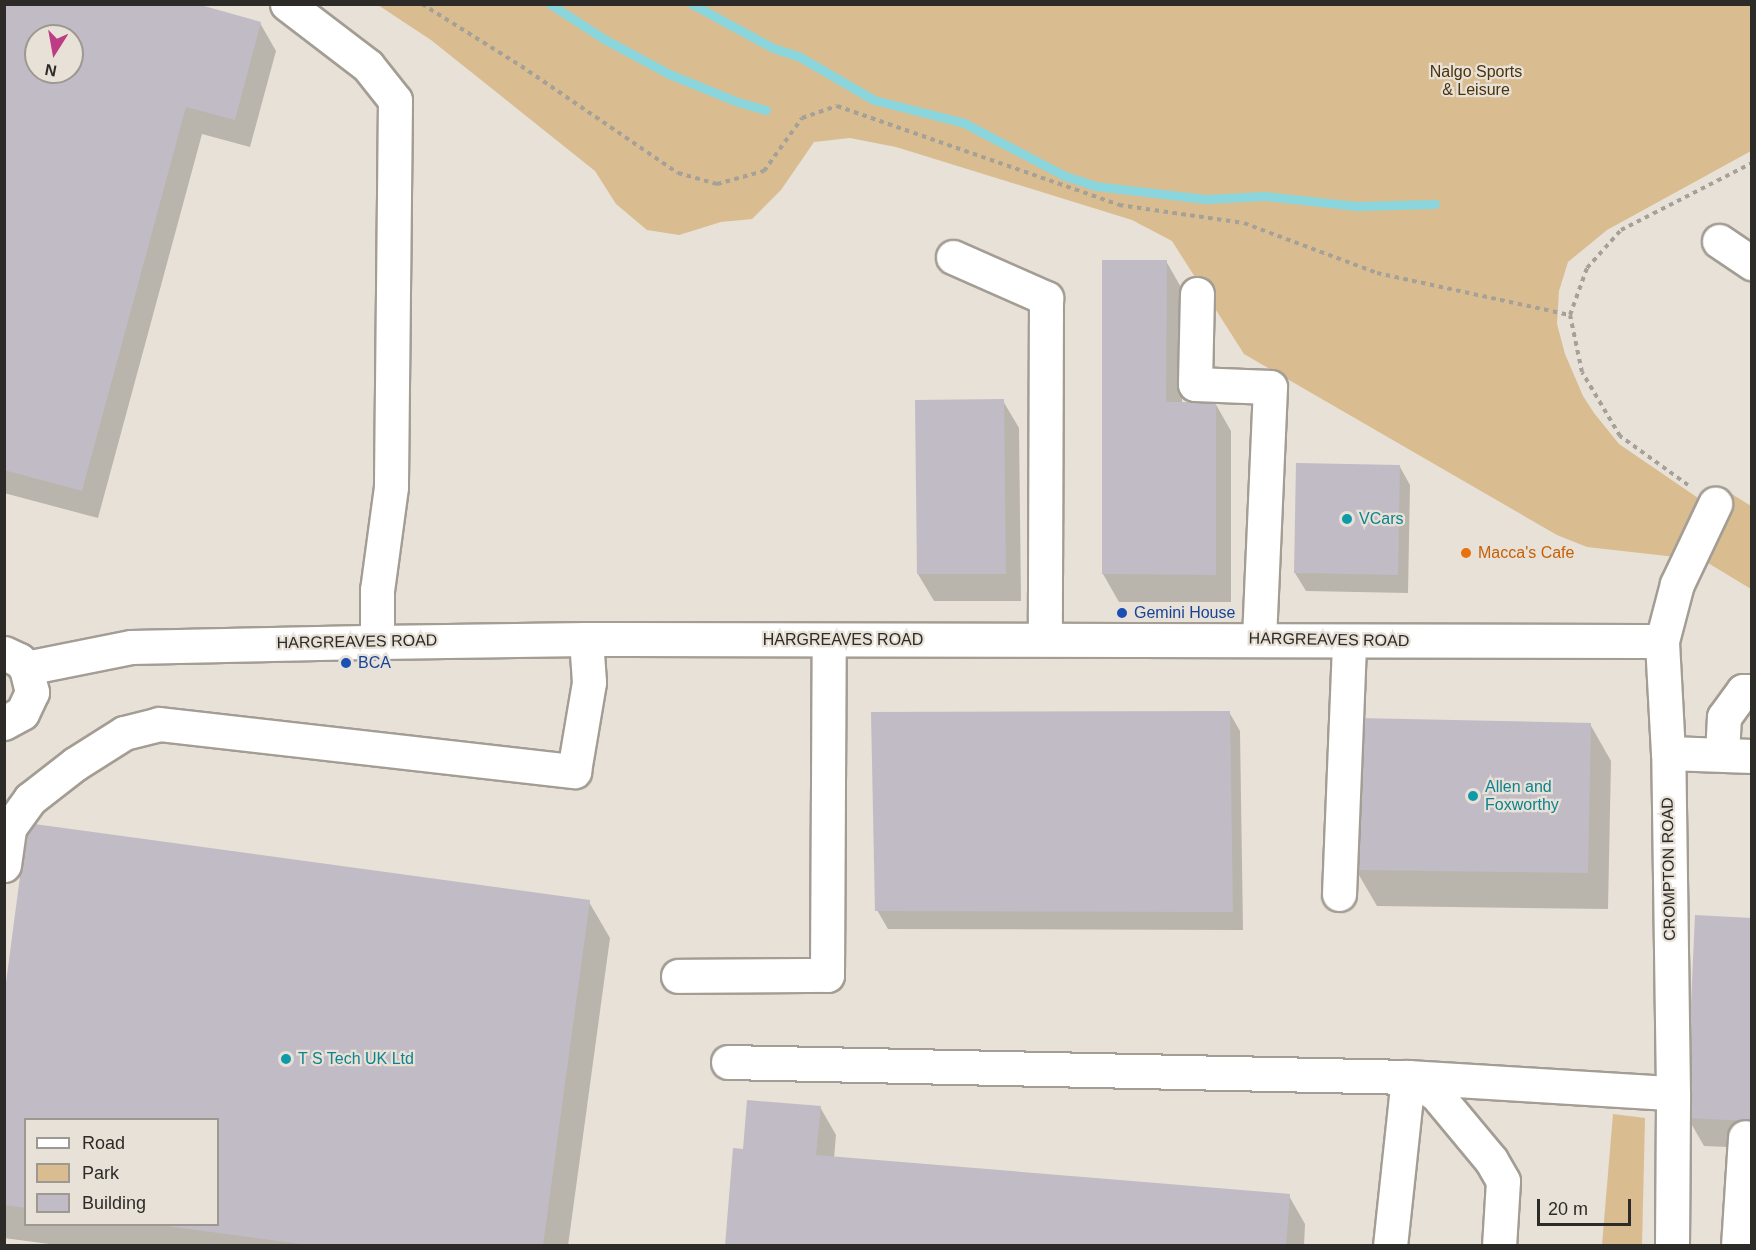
<!DOCTYPE html>
<html>
<head>
<meta charset="utf-8">
<style>
  body { margin:0 }
  #map { position:relative; width:1756px; height:1250px; overflow:hidden; background:#e8e1d7; font-family:Arial,sans-serif }
  div>[style] { position:absolute }
  [style*='--x'] { left:calc(var(--x)*1px); top:calc(var(--y)*1px); width:calc(var(--w)*1px); rotate:calc(var(--a)*1deg) }
  .green>* { inset:0; background:#d9bc90 }
  .shadow>* { inset:0; background:#0003 }
  .stream>* { height:9px; margin:-4.5px; padding:0 4.5px; transform-origin:4.5px; border-radius:4.5px; background:#8bd5dc }
  .building>* { inset:0; background:#c1bbc5 }
  .path>* { height:4px; margin-top:-2px; transform-origin:0; background:repeating-linear-gradient(90deg,#a5a098 0 4.5px,transparent 0 9px) }
  .roads { filter:drop-shadow(2px 0 #a39d94) drop-shadow(-2px 0 #a39d94) drop-shadow(0 2px #a39d94) drop-shadow(0 -2px #a39d94) }
  .minor>* { height:33px; margin:-16.5px; padding:0 16.5px; transform-origin:16.5px; border-radius:16.5px; background:#fff }
  .dots>* { width:16px; height:16px; translate:-50% -50%; box-sizing:border-box; border:3px solid #e8e1d7; border-radius:50% }
  span { translate:-50% -50%; white-space:nowrap; text-align:center; line-height:1.15; -webkit-text-stroke:4.5px #e8e1d7; paint-order:stroke }
  .park-label { font-size:16px; color:#49330b }
  .culture-label { font-size:16px; color:#0d838f }
  .left { translate:0 -50%; text-align:left }
  .food-label { font-size:16px; color:#c56008 }
  .transit-label { font-size:16px; color:#164399 }
  .street-label { font-size:16px; color:#2d2b27 }
  .frame { position:absolute; inset:0; border:6px solid #2d2b27; pointer-events:none }
  .legend { position:absolute; left:24px; top:1118px; width:195px; height:108px; box-sizing:border-box; background:#e8e1d7; border:2px solid #9d9891; margin:0; padding:8px 10px; list-style:none; font-size:18px; color:#2d2b27 }
  .legend li { display:flex; align-items:center; gap:12px; height:30px }
  .legend b { width:30px; border:2px solid #9d9891 }
  .north { position:absolute; left:24px; top:24px; width:60px; height:60px; box-sizing:border-box; background:#e8e1d7; border:2px solid #9d9891; border-radius:50%; rotate:191deg; font-size:16px; font-weight:700; line-height:24px; text-align:center; color:#2d2b27 }
  .north::after { content:''; display:block; margin:auto; width:21px; height:27px; background:#be3c83; clip-path:polygon(50% 0,100% 100%,50% 72%,0 100%) }
  .scale { position:absolute; left:1537px; top:1199px; width:94px; height:27px; box-sizing:border-box; border:3px solid #2d2b27; border-top:0; padding-left:8px; font-size:18px; line-height:21px; white-space:nowrap; color:#2d2b27; -webkit-text-stroke:4px #e8e1d7; paint-order:stroke }
</style>
</head>
<body>
<div id="map">
  <div class="green">
    <i style="clip-path:polygon(378px 5px,1751px 5px,1751px 151px,1607px 230px,1568px 262px,1559px 291px,1557px 324px,1565px 354px,1583px 396px,1594px 413px,1619px 444px,1701px 500px,1676px 557px,1587px 547px,1557px 535px,1244px 354px,1172px 241px,1132px 220px,896px 147px,850px 138px,814px 142px,781px 190px,752px 219px,721px 222px,679px 235px,647px 230px,616px 204px,595px 171px,431px 40px)"></i>
    <i style="clip-path:polygon(1727px 491px,1751px 506px,1751px 589px,1708px 563px)"></i>
    <i style="clip-path:polygon(1613px 1114px,1645px 1118px,1642px 1245px,1602px 1245px)"></i>
  </div>
  <div class="shadow">
    <i style="clip-path:polygon(evenodd,4px 4px,260px 23px,276px 51px,250px 147px,202px 134px,98px 518px,4px 493px,4px 4px,36px 36px,72px 36px,72px 72px,36px 72px,36px 36px)"></i>
    <i style="clip-path:polygon(1103px 261px,1166px 261px,1182px 289px,1182px 403px,1215px 403px,1231px 431px,1231px 602px,1119px 602px,1103px 574px)"></i>
    <i style="clip-path:polygon(1003px 401px,1019px 428px,1021px 601px,934px 601px,918px 574px)"></i>
    <i style="clip-path:polygon(1400px 467px,1410px 485px,1408px 593px,1306px 591px,1295px 573px)"></i>
    <i style="clip-path:polygon(1229px 712px,1240px 731px,1243px 930px,888px 929px,877px 910px)"></i>
    <i style="clip-path:polygon(1590px 724px,1611px 761px,1608px 909px,1377px 906px,1356px 870px)"></i>
    <i style="clip-path:polygon(evenodd,589px 902px,610px 938px,568px 1246px,64px 1246px,4px 1238px,4px 1009px,589px 902px,26px 1120px,218px 1120px,218px 1224px,26px 1224px,26px 1120px)"></i>
    <i style="clip-path:polygon(1752px 919px,1752px 1148px,1704px 1146px,1688px 1118px)"></i>
    <i style="clip-path:polygon(820px 1107px,836px 1135px,834px 1158px,1289px 1196px,1305px 1224px,1304px 1246px,727px 1246px,744px 1151px)"></i>
  </div>
  <div class="stream">
    <i style="--x:550;--y:4;--w:64;--a:32.9"></i>
    <i style="--x:604;--y:39;--w:74;--a:28.3"></i>
    <i style="--x:669;--y:74;--w:74;--a:22.1"></i>
    <i style="--x:738;--y:102;--w:29;--a:16"></i>
    <i style="--x:692;--y:4;--w:92;--a:28.5"></i>
    <i style="--x:773;--y:48;--w:28;--a:18"></i>
    <i style="--x:800;--y:57;--w:86;--a:30.2"></i>
    <i style="--x:874;--y:100;--w:93;--a:14.3"></i>
    <i style="--x:964;--y:123;--w:114;--a:27.7"></i>
    <i style="--x:1065;--y:176;--w:32;--a:18"></i>
    <i style="--x:1095;--y:186;--w:111;--a:6.7"></i>
    <i style="--x:1205;--y:199;--w:59;--a:-2.9"></i>
    <i style="--x:1264;--y:196;--w:93;--a:6.2"></i>
    <i style="--x:1356;--y:206;--w:79;--a:-1.5"></i>
  </div>
  <div class="building">
    <i style="clip-path:polygon(evenodd,4px 4px,197px 4px,261px 22px,235px 120px,186px 107px,82px 491px,4px 470px,4px 4px,36px 36px,72px 36px,72px 72px,36px 72px,36px 36px)"></i>
    <i style="clip-path:polygon(1102px 260px,1167px 260px,1166px 402px,1216px 402px,1216px 575px,1102px 574px)"></i>
    <i style="clip-path:polygon(1004px 399px,1006px 574px,917px 574px,915px 400px)"></i>
    <i style="clip-path:polygon(1296px 463px,1400px 465px,1398px 575px,1294px 573px)"></i>
    <i style="clip-path:polygon(1230px 711px,1233px 912px,875px 911px,871px 712px)"></i>
    <i style="clip-path:polygon(1357px 718px,1591px 723px,1588px 873px,1355px 870px)"></i>
    <i style="clip-path:polygon(27px 823px,590px 900px,543px 1246px,315px 1246px,166px 1226px,218px 1224px,218px 1120px,26px 1120px,26px 1208px,4px 1205px,4px 998px)"></i>
    <i style="clip-path:polygon(1695px 915px,1752px 918px,1752px 1121px,1686px 1118px)"></i>
    <i style="clip-path:polygon(747px 1100px,821px 1106px,816px 1155px,1290px 1194px,1286px 1246px,725px 1246px,733px 1148px,743px 1149px)"></i>
  </div>
  <div class="path">
    <i style="--x:422;--y:4;--w:117;--a:32.1"></i>
    <i style="--x:521;--y:66;--w:190;--a:34.3"></i>
    <i style="--x:678;--y:173;--w:41;--a:15.8"></i>
    <i style="--x:717;--y:184;--w:49;--a:-15.5"></i>
    <i style="--x:764;--y:171;--w:65;--a:-54.4"></i>
    <i style="--x:802;--y:118;--w:37;--a:-19"></i>
    <i style="--x:837;--y:106;--w:299;--a:19.3"></i>
    <i style="--x:1119;--y:205;--w:126;--a:8.2"></i>
    <i style="--x:1244;--y:223;--w:142;--a:20.6"></i>
    <i style="--x:1377;--y:273;--w:198;--a:12.3"></i>
    <i style="--x:1688;--y:485;--w:84;--a:-144.2"></i>
    <i style="--x:1620;--y:436;--w:74;--a:-120.7"></i>
    <i style="--x:1582;--y:372;--w:58;--a:-101.9"></i>
    <i style="--x:1570;--y:315;--w:50;--a:-70.1"></i>
    <i style="--x:1587;--y:268;--w:51;--a:-48.2"></i>
    <i style="--x:1621;--y:230;--w:147;--a:-27.1"></i>
  </div>
  <div class="roads">
    <div class="minor">
      <i style="--x:287;--y:4;--w:102;--a:37.4"></i>
      <i style="--x:368;--y:66;--w:43;--a:51.5"></i>
      <i style="--x:395;--y:100;--w:387;--a:90.6"></i>
      <i style="--x:391;--y:487;--w:104;--a:97.7"></i>
      <i style="--x:377;--y:590;--w:52;--a:90"></i>
      <i style="--x:1719;--y:241;--w:40;--a:34"></i>
      <i style="--x:953;--y:257;--w:102;--a:23.8"></i>
      <i style="--x:1046;--y:298;--w:341;--a:90.2"></i>
      <i style="--x:1197;--y:294;--w:90;--a:91.3"></i>
      <i style="--x:1195;--y:384;--w:75;--a:2.3"></i>
      <i style="--x:1270;--y:387;--w:253;--a:92.5"></i>
      <i style="--x:4;--y:653;--w:17;--a:25"></i>
      <i style="--x:19;--y:660;--w:11;--a:49"></i>
      <i style="--x:26;--y:668;--w:25;--a:76"></i>
      <i style="--x:32;--y:692;--w:23;--a:115"></i>
      <i style="--x:22;--y:713;--w:21;--a:151"></i>
      <i style="--x:26;--y:668;--w:107;--a:-11.3"></i>
      <i style="--x:131;--y:647;--w:246;--a:-1.2"></i>
      <i style="--x:377;--y:642;--w:209;--a:-0.8"></i>
      <i style="--x:586;--y:639;--w:1076;--a:0.11"></i>
      <i style="--x:1668;--y:753;--w:84;--a:2"></i>
      <i style="--x:1722;--y:754;--w:37;--a:-87"></i>
      <i style="--x:1724;--y:717;--w:32;--a:-54"></i>
      <i style="--x:1743;--y:691;--w:9;--a:0"></i>
      <i style="--x:4;--y:865;--w:37;--a:-82"></i>
      <i style="--x:9;--y:828;--w:36;--a:-54"></i>
      <i style="--x:30;--y:799;--w:57;--a:-37.9"></i>
      <i style="--x:75;--y:764;--w:58;--a:-32.3"></i>
      <i style="--x:124;--y:733;--w:36;--a:-14"></i>
      <i style="--x:159;--y:724;--w:418;--a:6.5"></i>
      <i style="--x:574;--y:771;--w:90;--a:-80.4"></i>
      <i style="--x:589;--y:682;--w:43;--a:-94"></i>
      <i style="--x:1339;--y:894;--w:252;--a:-87.7"></i>
      <i style="--x:678;--y:976;--w:149;--a:-0.4"></i>
      <i style="--x:827;--y:975;--w:335;--a:-89.7"></i>
      <i style="--x:728;--y:1062;--w:680;--a:1.26"></i>
      <i style="--x:1408;--y:1077;--w:265;--a:3.5"></i>
      <i style="--x:1390;--y:1246;--w:170;--a:-83.9"></i>
      <i style="--x:1408;--y:1077;--w:33;--a:31"></i>
      <i style="--x:1436;--y:1094;--w:86;--a:50.2"></i>
      <i style="--x:1491;--y:1160;--w:24;--a:60"></i>
      <i style="--x:1503;--y:1181;--w:65;--a:93.5"></i>
      <i style="--x:1672;--y:1246;--w:153;--a:-89.6"></i>
      <i style="--x:1673;--y:1093;--w:340;--a:-90.8"></i>
      <i style="--x:1668;--y:753;--w:112;--a:-93.1"></i>
      <i style="--x:1662;--y:641;--w:59;--a:-75.3"></i>
      <i style="--x:1677;--y:584;--w:89;--a:-64.6"></i>
      <i style="--x:1738;--y:1246;--w:109;--a:-86.3"></i>
    </div>
  </div>
  <div class="dots">
    <i style="left:1347px;top:519px;background:#0f9aa8"></i>
    <i style="left:1466px;top:553px;background:#e8710a"></i>
    <i style="left:1122px;top:613px;background:#1a4fb4"></i>
    <i style="left:346px;top:663px;background:#1a4fb4"></i>
    <i style="left:1473px;top:796px;background:#0f9aa8"></i>
    <i style="left:286px;top:1059px;background:#0f9aa8"></i>
  </div>
  <div class="park-label">
    <span style="left:1476px;top:81px">Nalgo Sports<br>&amp; Leisure</span>
  </div>
  <div class="culture-label">
    <span class="left" style="left:1359px;top:519px">VCars</span>
    <span class="left" style="left:1485px;top:796px">Allen and<br>Foxworthy</span>
    <span class="left" style="left:298px;top:1059px">T S Tech UK Ltd</span>
  </div>
  <div class="food-label">
    <span class="left" style="left:1478px;top:553px">Macca's Cafe</span>
  </div>
  <div class="transit-label">
    <span class="left" style="left:1134px;top:613px">Gemini House</span>
    <span class="left" style="left:358px;top:663px">BCA</span>
  </div>
  <div class="street-label">
    <span style="left:843px;top:640px">HARGREAVES ROAD</span>
    <span style="left:1329px;top:640px;rotate:1deg">HARGREAVES ROAD</span>
    <span style="left:357px;top:642px;rotate:-1deg">HARGREAVES ROAD</span>
    <span style="left:1669px;top:869px;rotate:-91deg">CROMPTON ROAD</span>
  </div>
  <div class="frame"></div>
  <ul class="legend">
  <li><b style="height:8px;background:#fff"></b>Road</li>
  <li><b style="height:16px;background:#d9bc90"></b>Park</li>
  <li><b style="height:16px;background:#c1bbc5"></b>Building</li>
  </ul>
  <div class="north">N</div>
  <div class="scale">20 m</div>
</div>
</body>
</html>
